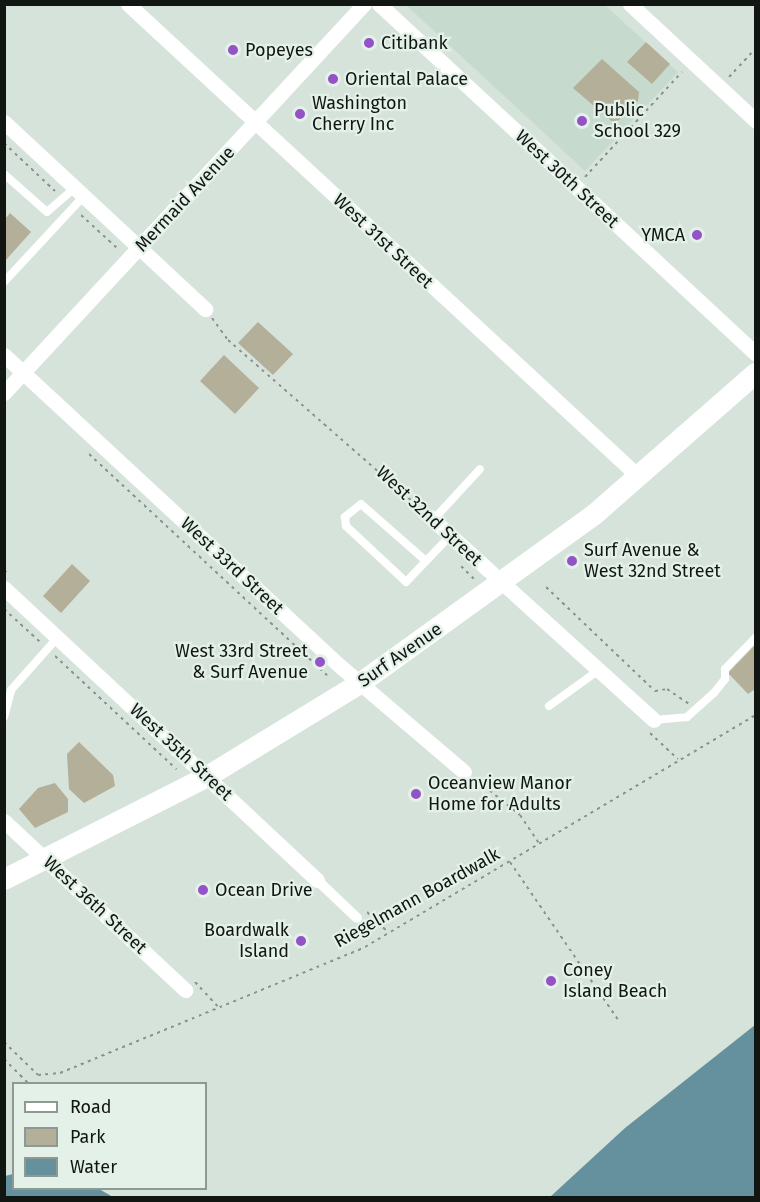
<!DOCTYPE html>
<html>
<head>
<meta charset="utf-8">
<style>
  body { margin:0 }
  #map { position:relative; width:760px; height:1202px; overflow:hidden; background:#d6e3db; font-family:"Fira Sans",sans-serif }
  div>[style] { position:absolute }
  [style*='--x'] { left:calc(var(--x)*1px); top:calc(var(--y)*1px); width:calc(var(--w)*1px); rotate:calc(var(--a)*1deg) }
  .built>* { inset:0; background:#c6dbcd }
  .green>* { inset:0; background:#b4af98 }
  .water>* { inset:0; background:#64919d }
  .path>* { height:2px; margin-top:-1px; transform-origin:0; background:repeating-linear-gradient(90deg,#89938d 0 3px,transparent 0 7.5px) }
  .service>* { height:8px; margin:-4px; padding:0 4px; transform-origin:4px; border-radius:4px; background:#fff }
  .pedestrian>* { height:10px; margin:-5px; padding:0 5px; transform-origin:5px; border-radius:5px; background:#fff }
  .minor>* { height:15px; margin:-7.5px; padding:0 7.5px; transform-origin:7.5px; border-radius:7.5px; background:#fff }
  .secondary>* { height:21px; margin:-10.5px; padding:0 10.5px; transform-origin:10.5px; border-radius:10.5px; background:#fff }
  .dots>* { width:16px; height:16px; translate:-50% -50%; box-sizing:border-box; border:3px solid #e3f1e8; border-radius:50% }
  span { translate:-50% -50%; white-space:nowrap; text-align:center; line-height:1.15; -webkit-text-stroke:4.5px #e3f1e8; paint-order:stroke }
  .poi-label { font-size:18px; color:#121613 }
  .left { translate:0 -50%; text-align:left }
  .right { translate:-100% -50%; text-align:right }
  .street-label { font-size:18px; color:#121613 }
  .frame { position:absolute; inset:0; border:6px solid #121613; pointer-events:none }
  .legend { position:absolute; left:12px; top:1082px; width:195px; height:108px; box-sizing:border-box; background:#e3f1e8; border:2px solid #8f9993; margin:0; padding:8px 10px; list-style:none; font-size:18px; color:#121613 }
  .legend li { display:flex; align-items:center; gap:12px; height:30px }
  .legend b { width:30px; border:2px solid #8f9993 }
</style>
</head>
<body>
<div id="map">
  <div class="built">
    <i style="clip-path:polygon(406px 5px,605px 5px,678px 72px,585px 171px)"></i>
  </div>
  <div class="green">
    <i style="clip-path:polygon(646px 42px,670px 64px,652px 84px,627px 62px)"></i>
    <i style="clip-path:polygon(602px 59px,639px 92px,638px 101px,615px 124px,573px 88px)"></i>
    <i style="clip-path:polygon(10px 213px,31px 232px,5px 261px,5px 219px)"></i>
    <i style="clip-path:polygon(258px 322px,293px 354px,273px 375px,238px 343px)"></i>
    <i style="clip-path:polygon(224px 355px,259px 388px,235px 414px,200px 381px)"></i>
    <i style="clip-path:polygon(72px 564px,90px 581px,61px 613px,43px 596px)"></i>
    <i style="clip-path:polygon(755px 645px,755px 689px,748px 694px,728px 673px)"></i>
    <i style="clip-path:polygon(79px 742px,113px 775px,115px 786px,84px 803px,69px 789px,67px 754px)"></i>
    <i style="clip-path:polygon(55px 783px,68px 799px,68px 812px,35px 828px,19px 809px,38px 788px)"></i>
  </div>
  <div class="water">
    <i style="clip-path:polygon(755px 1025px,755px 1197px,550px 1197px,625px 1128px)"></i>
    <i style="clip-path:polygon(13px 1174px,14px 1188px,99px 1189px,113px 1197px,5px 1197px,5px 1176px)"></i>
  </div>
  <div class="path">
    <i style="--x:729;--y:77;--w:40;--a:-47"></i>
    <i style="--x:4;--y:143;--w:70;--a:43.3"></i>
    <i style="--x:585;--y:177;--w:143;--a:-47.3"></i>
    <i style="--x:81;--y:215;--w:50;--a:42.6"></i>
    <i style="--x:212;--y:318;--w:27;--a:54"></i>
    <i style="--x:228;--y:340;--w:255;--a:41.2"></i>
    <i style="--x:89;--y:454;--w:325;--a:42.9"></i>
    <i style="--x:461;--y:566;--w:18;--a:45"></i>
    <i style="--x:4;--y:570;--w:7;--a:45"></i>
    <i style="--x:546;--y:587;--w:151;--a:43.7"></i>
    <i style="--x:655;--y:691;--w:12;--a:-9"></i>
    <i style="--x:667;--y:689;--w:27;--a:34"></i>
    <i style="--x:4;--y:609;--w:49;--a:42.5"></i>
    <i style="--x:55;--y:656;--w:166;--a:43"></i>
    <i style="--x:650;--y:733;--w:38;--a:43"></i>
    <i style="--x:478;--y:781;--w:54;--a:39"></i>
    <i style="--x:520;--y:815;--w:34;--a:56"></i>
    <i style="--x:510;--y:862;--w:193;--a:55.6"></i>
    <i style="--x:367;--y:912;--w:30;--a:44"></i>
    <i style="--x:195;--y:982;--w:35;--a:47"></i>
    <i style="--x:4;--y:1042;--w:47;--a:44.1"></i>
    <i style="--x:38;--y:1075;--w:22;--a:-5"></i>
    <i style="--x:60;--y:1073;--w:330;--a:-22.4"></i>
    <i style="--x:365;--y:947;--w:455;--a:-30.7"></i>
    <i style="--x:4;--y:1059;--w:35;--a:45"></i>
  </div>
  <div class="service">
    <i style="--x:4;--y:174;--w:57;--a:41.5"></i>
    <i style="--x:47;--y:212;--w:37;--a:-41"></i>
    <i style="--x:4;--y:282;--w:117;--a:-47.1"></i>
    <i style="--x:433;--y:520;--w:69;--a:-47.3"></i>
    <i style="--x:426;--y:561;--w:86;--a:-138.8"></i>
    <i style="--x:361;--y:504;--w:21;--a:141"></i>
    <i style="--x:345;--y:517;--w:9;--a:84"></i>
    <i style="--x:346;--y:526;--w:82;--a:43"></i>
    <i style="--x:406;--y:582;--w:64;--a:-46.3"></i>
    <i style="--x:549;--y:706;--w:62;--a:-35.8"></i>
    <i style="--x:4;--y:717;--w:28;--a:-75"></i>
    <i style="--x:11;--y:690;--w:71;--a:-48.4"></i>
    <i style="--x:654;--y:720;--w:33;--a:-5"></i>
    <i style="--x:687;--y:717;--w:36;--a:-42"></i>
    <i style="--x:714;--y:693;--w:18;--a:-52"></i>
    <i style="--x:725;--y:679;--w:10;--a:-90"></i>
    <i style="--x:725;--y:669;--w:45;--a:-45.9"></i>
  </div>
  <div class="pedestrian">
    <i style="--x:317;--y:880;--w:55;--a:43.5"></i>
  </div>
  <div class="minor">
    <i style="--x:128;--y:4;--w:696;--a:42.79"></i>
    <i style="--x:379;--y:4;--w:514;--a:42.87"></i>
    <i style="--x:630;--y:4;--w:172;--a:42.9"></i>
    <i style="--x:4;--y:122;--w:275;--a:42.9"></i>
    <i style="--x:4;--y:355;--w:458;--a:42.8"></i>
    <i style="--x:340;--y:666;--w:163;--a:40.5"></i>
    <i style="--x:4;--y:393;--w:530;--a:-47.22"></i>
    <i style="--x:430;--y:517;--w:302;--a:42.2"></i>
    <i style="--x:4;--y:588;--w:428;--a:43"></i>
    <i style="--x:4;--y:821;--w:248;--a:43"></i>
  </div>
  <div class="secondary">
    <i style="--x:4;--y:879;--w:228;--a:-26.9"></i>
    <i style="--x:207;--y:776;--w:180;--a:-31.4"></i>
    <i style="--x:361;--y:682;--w:287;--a:-35.8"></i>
    <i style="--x:594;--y:514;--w:215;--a:-41.2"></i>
  </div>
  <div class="dots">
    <i style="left:369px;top:43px;background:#9452c7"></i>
    <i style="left:233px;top:50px;background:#9452c7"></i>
    <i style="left:333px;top:79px;background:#9452c7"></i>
    <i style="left:300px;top:114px;background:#9452c7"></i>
    <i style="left:582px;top:121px;background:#9452c7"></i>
    <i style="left:697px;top:235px;background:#9452c7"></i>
    <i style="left:572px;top:561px;background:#9452c7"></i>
    <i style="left:320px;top:662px;background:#9452c7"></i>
    <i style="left:416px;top:794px;background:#9452c7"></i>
    <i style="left:203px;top:890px;background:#9452c7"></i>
    <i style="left:301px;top:941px;background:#9452c7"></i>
    <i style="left:551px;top:981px;background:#9452c7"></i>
  </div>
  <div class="poi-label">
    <span class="left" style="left:381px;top:43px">Citibank</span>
    <span class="left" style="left:245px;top:50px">Popeyes</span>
    <span class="left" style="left:345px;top:79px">Oriental Palace</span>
    <span class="left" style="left:312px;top:114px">Washington<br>Cherry Inc</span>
    <span class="left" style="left:594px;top:121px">Public<br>School 329</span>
    <span class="right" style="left:685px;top:235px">YMCA</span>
    <span class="left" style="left:584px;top:561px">Surf Avenue &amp;<br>West 32nd Street</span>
    <span class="right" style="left:308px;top:662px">West 33rd Street<br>&amp; Surf Avenue</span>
    <span class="left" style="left:428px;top:794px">Oceanview Manor<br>Home for Adults</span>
    <span class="left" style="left:215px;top:890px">Ocean Drive</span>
    <span class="right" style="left:289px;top:941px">Boardwalk<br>Island</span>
    <span class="left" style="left:563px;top:981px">Coney<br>Island Beach</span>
  </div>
  <div class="street-label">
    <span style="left:567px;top:179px;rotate:43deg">West 30th Street</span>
    <span style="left:185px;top:199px;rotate:-47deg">Mermaid Avenue</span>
    <span style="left:383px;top:241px;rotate:43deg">West 31st Street</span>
    <span style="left:429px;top:516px;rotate:43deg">West 32nd Street</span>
    <span style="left:232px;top:566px;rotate:43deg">West 33rd Street</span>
    <span style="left:400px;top:655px;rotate:-35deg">Surf Avenue</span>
    <span style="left:181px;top:752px;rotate:43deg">West 35th Street</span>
    <span style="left:417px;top:898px;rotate:-29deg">Riegelmann Boardwalk</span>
    <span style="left:95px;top:905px;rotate:43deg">West 36th Street</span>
  </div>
  <div class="frame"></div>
  <ul class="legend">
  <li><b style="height:8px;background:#fff"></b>Road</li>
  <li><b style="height:16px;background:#b4af98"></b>Park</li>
  <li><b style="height:16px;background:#64919d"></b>Water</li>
  </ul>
</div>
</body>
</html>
